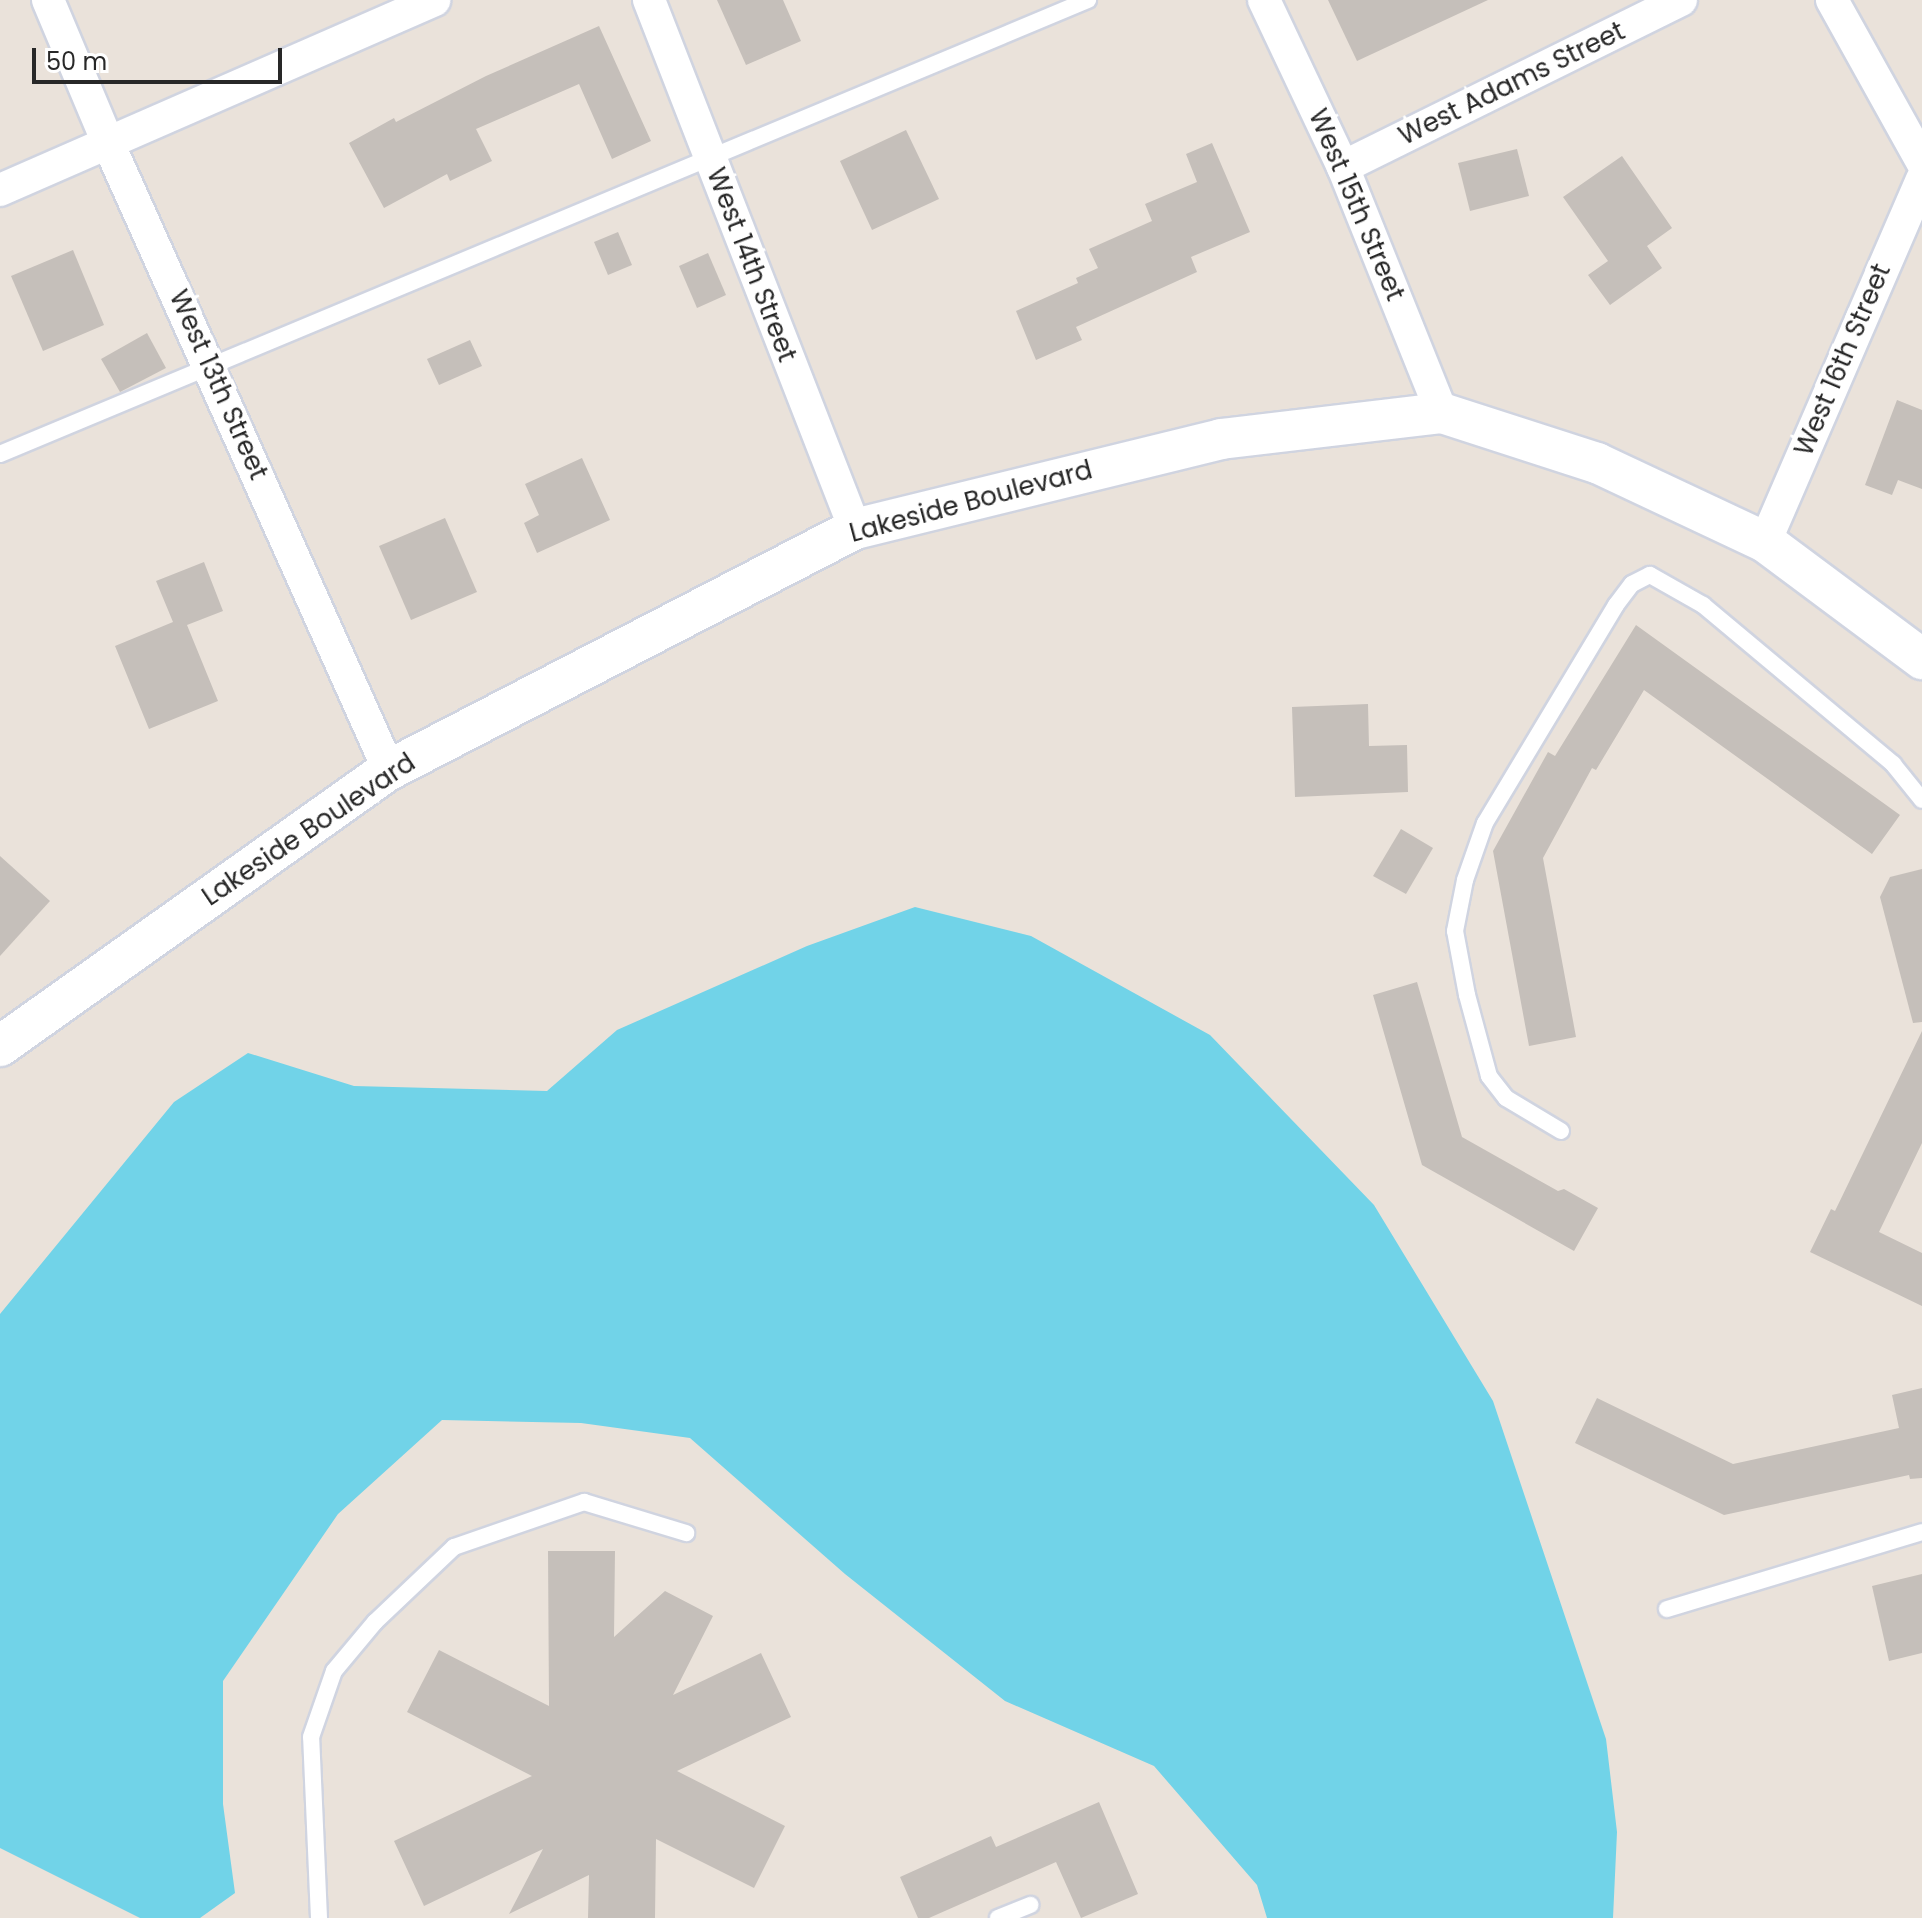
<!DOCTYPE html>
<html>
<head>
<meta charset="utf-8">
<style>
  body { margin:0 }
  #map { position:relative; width:1922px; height:1918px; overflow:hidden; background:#eae2da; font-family:Poppins,sans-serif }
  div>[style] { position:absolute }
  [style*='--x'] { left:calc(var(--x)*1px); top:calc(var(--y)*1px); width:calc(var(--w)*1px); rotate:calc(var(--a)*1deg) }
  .water>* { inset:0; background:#71d3e8 }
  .building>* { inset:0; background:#c5bfba }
  .roads { filter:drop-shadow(2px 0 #d0d4e0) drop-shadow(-2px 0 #d0d4e0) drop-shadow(0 2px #d0d4e0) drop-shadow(0 -2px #d0d4e0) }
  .service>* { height:16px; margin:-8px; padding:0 8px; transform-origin:8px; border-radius:8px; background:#fff }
  .minor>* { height:32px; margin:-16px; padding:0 16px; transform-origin:16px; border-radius:16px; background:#fff }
  .tertiary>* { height:40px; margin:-20px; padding:0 20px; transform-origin:20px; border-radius:20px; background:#fff }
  span { translate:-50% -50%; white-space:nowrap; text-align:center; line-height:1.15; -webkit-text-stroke:8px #fff; paint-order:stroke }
  .street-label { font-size:26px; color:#282828 }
  .scale { position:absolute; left:32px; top:48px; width:250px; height:36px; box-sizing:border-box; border:4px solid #282828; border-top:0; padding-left:10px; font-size:24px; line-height:28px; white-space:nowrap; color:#282828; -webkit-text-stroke:6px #fff; paint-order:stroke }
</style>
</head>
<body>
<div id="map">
  <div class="water">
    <i style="clip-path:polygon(915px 907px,1031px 936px,1210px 1035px,1374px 1205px,1493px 1401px,1606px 1739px,1617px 1832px,1613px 1918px,1267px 1918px,1257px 1885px,1154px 1766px,1005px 1701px,845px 1574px,690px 1438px,581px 1423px,442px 1420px,338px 1514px,223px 1681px,223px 1804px,235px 1893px,200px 1918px,140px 1918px,0 1848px,0 1314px,174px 1102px,248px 1053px,354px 1086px,547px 1091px,617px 1030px,807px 946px)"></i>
  </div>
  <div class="building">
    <i style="clip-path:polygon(717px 0,783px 0,801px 41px,746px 65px)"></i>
    <i style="clip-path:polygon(1328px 0,1488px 0,1357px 61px)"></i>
    <i style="clip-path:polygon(599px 26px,651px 141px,612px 159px,579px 84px,476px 129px,492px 161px,450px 181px,447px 174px,384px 208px,349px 143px,394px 118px,396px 122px,486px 76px)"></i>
    <i style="clip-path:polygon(906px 130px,939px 199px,872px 230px,840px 161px)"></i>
    <i style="clip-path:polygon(1212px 143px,1250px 232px,1191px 257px,1197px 272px,1076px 327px,1082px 340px,1036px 360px,1016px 311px,1078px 283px,1076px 278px,1098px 268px,1089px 249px,1152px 221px,1145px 204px,1197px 182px,1186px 154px)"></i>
    <i style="clip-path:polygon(1517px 149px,1529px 196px,1470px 211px,1458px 163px)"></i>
    <i style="clip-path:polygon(1622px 156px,1672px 228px,1647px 246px,1662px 268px,1610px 305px,1588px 275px,1608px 261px,1563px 197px)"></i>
    <i style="clip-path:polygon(618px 232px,632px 265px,608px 275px,594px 242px)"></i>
    <i style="clip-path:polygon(73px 250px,104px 325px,43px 351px,11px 276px)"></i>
    <i style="clip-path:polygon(708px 253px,726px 295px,697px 308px,679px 266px)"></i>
    <i style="clip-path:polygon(147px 333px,166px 368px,120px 392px,101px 359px)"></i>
    <i style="clip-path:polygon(470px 340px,482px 366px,439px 385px,427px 359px)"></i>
    <i style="clip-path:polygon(1897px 400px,1922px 410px,1922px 489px,1898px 480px,1892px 495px,1865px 485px)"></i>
    <i style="clip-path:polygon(582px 458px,610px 520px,537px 553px,524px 523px,539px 515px,525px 484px)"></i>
    <i style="clip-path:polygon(445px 518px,477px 592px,411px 620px,379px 546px)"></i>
    <i style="clip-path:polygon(204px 562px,223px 611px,187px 625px,218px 701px,149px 729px,115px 646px,173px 622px,156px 581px)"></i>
    <i style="clip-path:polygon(1636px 625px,1900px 815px,1872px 854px,1644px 690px,1596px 770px,1592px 768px,1543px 858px,1576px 1037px,1529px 1046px,1493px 851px,1548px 752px,1555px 756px)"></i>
    <i style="clip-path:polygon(1368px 704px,1369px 746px,1407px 745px,1408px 792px,1295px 797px,1292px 707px)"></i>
    <i style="clip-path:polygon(1401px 829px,1433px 848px,1406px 894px,1373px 876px)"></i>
    <i style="clip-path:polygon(0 856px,50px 901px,0 956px)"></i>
    <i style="clip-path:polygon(1922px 869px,1922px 1022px,1913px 1023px,1880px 897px,1890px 877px)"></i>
    <i style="clip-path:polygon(1417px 982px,1462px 1137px,1558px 1191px,1564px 1189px,1598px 1208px,1574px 1251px,1422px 1165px,1373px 995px)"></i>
    <i style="clip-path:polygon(1922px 1031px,1922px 1143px,1879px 1232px,1922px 1253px,1922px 1306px,1810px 1252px,1831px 1209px,1835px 1211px)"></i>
    <i style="clip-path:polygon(1922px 1388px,1922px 1478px,1910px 1479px,1909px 1475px,1724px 1515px,1575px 1443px,1597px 1398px,1733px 1464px,1899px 1428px,1892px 1395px)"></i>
    <i style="clip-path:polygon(548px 1551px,615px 1551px,614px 1637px,665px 1591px,713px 1616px,673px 1695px,761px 1653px,791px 1717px,677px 1771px,785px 1826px,754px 1888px,656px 1839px,655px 1918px,588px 1918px,589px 1875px,509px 1914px,543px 1849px,424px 1906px,394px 1841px,532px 1776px,407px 1712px,439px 1650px,549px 1706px)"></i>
    <i style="clip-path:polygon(1922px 1574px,1922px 1653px,1889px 1661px,1872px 1586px)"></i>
    <i style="clip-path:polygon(1099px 1802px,1138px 1894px,1081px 1918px,1056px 1862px,929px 1918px,918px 1918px,900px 1877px,991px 1836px,996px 1847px)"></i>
  </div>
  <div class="roads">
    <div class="service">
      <i style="--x:0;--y:454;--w:1179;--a:-22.65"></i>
      <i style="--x:1561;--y:1131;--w:64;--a:-149"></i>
      <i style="--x:1506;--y:1098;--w:28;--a:-128"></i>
      <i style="--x:1489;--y:1076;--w:84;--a:-105.2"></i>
      <i style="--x:1467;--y:995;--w:65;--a:-100.6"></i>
      <i style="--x:1455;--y:931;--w:52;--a:-78.9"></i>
      <i style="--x:1465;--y:880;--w:60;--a:-70.7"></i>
      <i style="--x:1485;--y:823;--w:254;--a:-59"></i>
      <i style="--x:1616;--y:605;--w:26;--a:-53"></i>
      <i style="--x:1632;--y:584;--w:20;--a:-27"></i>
      <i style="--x:1650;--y:575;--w:61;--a:29.5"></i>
      <i style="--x:1703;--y:605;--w:248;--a:39.9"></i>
      <i style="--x:1893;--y:764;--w:46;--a:51.1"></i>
      <i style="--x:1667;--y:1609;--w:266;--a:-16.8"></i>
      <i style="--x:319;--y:1918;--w:181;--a:-92.5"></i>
      <i style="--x:311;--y:1737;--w:70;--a:-70.8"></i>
      <i style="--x:334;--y:1671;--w:64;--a:-50.1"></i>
      <i style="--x:375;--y:1622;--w:109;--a:-43.5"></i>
      <i style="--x:454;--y:1547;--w:138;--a:-19.1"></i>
      <i style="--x:584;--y:1502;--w:107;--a:16.9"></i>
      <i style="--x:998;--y:1918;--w:35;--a:-22"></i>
    </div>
    <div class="minor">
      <i style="--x:48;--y:0;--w:157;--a:67.2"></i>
      <i style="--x:109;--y:145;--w:685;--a:65.87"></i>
      <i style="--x:649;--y:0;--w:568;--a:68.72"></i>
      <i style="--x:1264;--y:0;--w:185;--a:64.7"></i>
      <i style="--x:1343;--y:167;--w:265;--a:68.1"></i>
      <i style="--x:1832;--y:0;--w:185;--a:60.9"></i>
      <i style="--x:1343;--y:167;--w:377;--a:-26.3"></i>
      <i style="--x:0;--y:190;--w:474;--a:-23.6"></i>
      <i style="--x:1765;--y:542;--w:395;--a:-66.6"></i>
    </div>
    <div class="tertiary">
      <i style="--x:0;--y:1046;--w:477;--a:-35.4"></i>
      <i style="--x:389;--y:770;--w:525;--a:-27.35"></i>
      <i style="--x:855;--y:529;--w:377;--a:-13.8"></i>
      <i style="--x:1221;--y:439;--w:223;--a:-6.7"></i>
      <i style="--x:1442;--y:413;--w:163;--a:17.9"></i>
      <i style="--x:1597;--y:463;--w:186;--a:25.2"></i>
      <i style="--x:1765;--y:542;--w:196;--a:36.7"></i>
    </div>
  </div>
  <div class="street-label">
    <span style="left:1512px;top:84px;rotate:-26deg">West Adams Street</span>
    <span style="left:1356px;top:205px;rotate:67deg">West 15th Street</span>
    <span style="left:751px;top:265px;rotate:69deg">West 14th Street</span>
    <span style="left:1843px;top:360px;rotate:-67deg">West 16th Street</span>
    <span style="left:218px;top:385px;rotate:66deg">West 13th Street</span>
    <span style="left:971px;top:502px;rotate:-15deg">Lakeside Boulevard</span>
    <span style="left:309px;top:830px;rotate:-34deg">Lakeside Boulevard</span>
  </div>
  <div class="scale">50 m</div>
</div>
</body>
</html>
